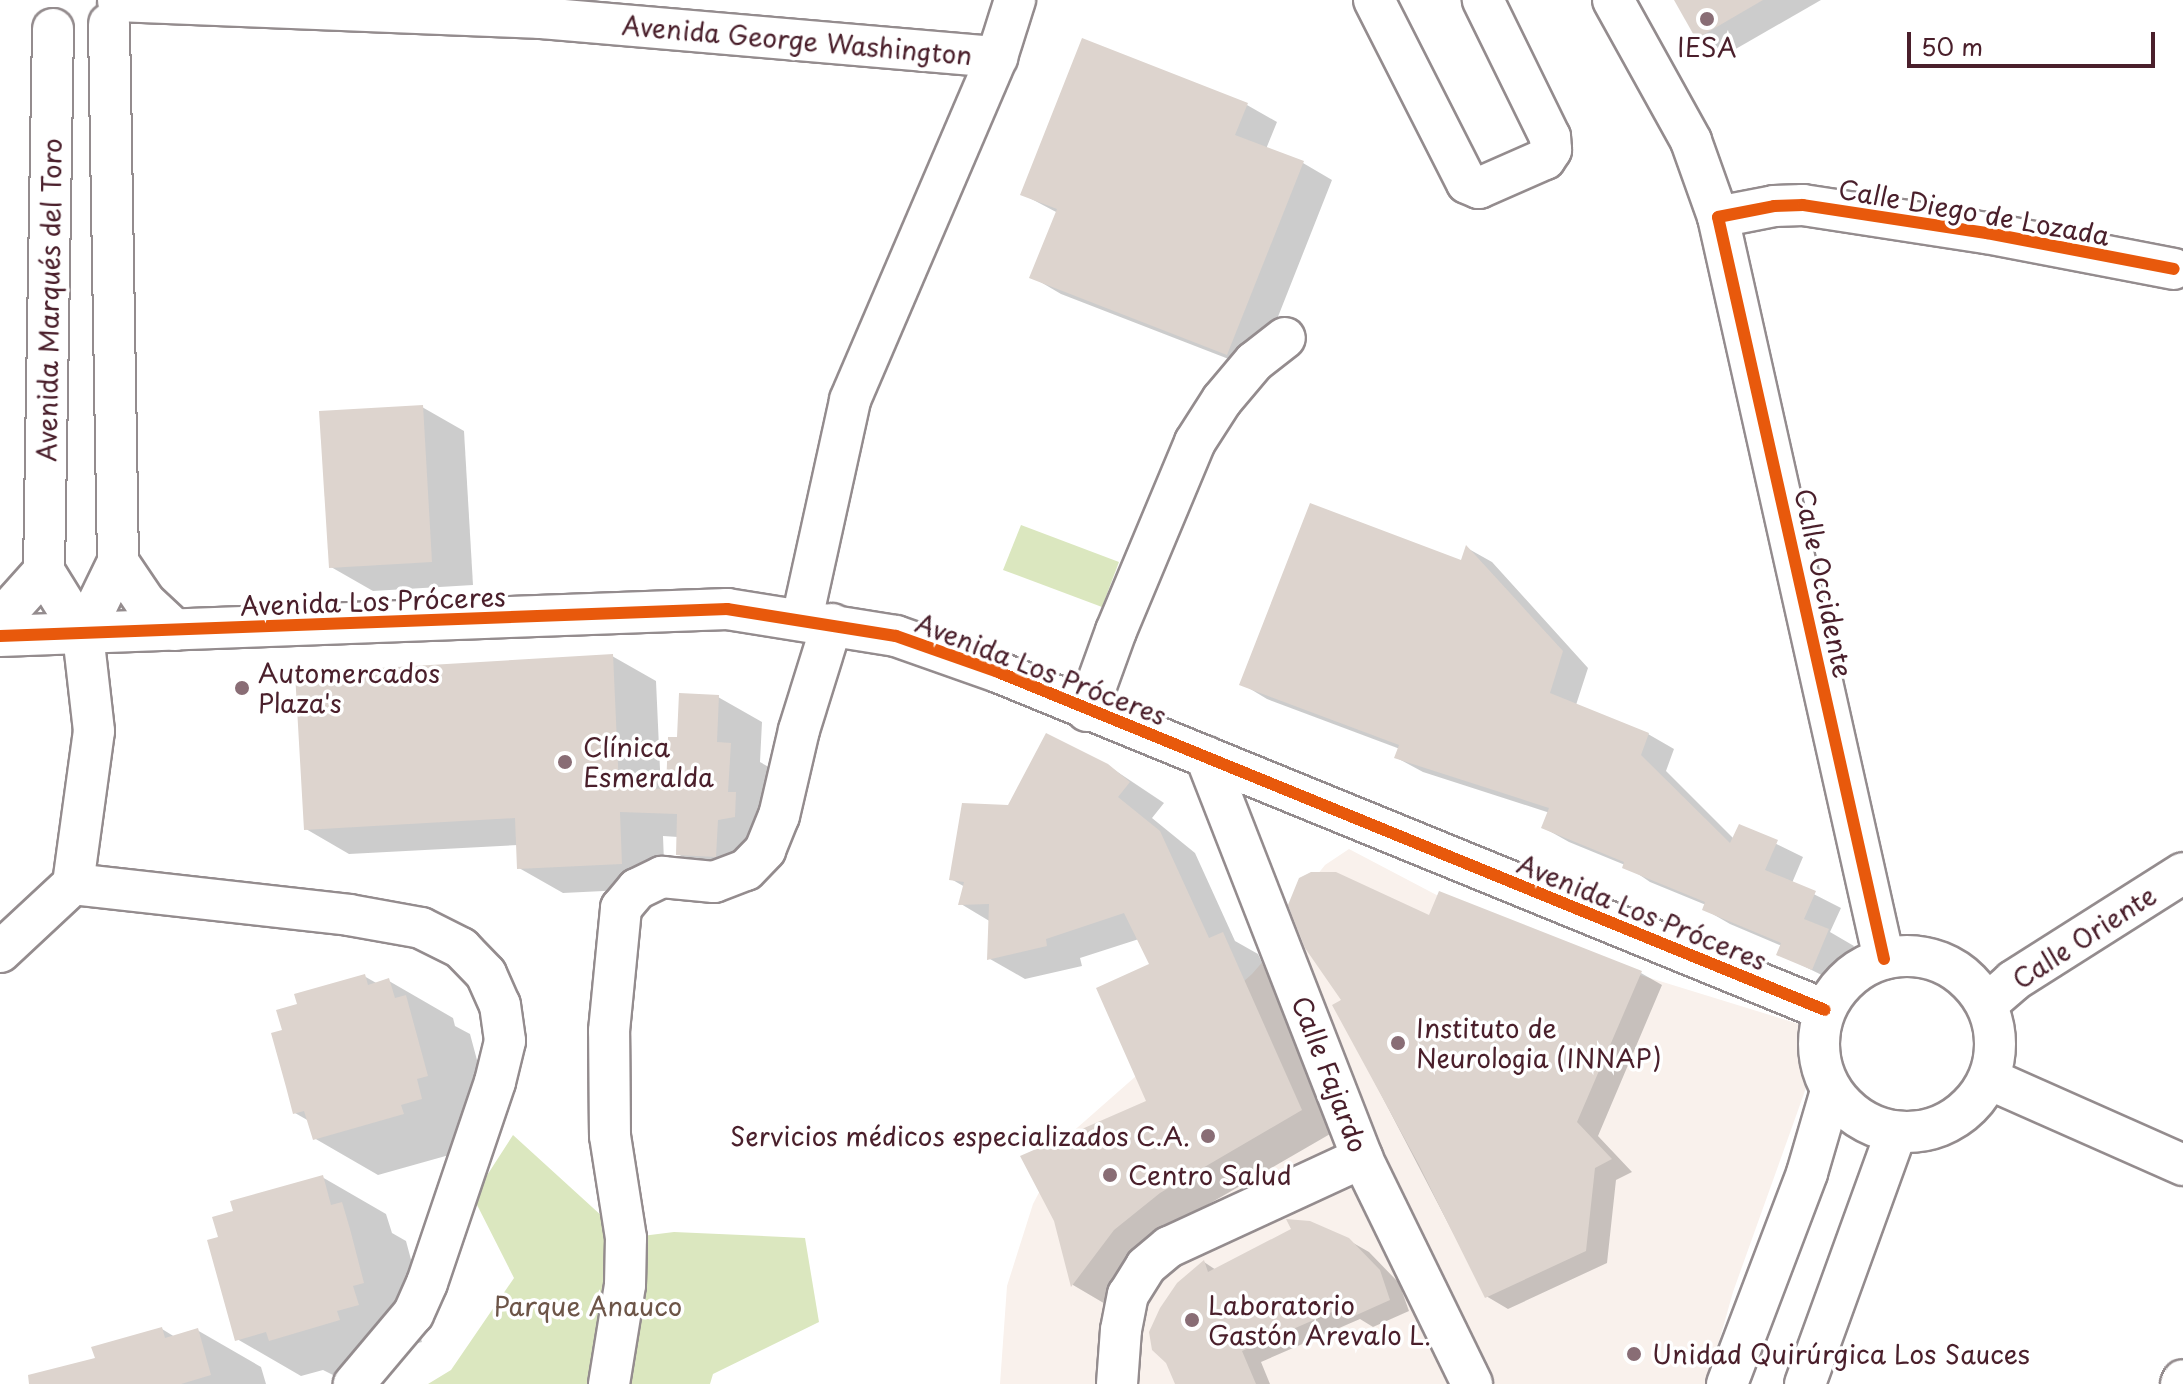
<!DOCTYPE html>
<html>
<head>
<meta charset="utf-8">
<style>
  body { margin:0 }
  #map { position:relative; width:2183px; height:1384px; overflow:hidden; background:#fff; font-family:"Playpen Sans",sans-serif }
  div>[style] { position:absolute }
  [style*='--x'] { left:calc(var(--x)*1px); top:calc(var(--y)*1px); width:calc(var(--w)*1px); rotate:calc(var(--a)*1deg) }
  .built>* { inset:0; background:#f9f1ec }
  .green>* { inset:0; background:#dbe7bf }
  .shadow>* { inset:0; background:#0003 }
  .building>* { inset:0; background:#ddd4ce }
  .roads { filter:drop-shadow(2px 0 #948c8e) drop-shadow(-2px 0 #948c8e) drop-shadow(0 2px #948c8e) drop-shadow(0 -2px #948c8e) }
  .minor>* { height:40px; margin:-20px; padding:0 20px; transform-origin:20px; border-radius:20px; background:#fff }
  .minor>.ring { margin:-20px; padding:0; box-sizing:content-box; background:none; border:40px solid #fff; border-radius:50% }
  .cycleway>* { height:12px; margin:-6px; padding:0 6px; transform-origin:6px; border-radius:6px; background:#e8590c }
  .dots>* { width:22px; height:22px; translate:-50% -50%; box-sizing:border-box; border:4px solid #fff; border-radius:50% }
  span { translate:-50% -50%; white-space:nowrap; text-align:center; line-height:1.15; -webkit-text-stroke:7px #fff; paint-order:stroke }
  .street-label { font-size:26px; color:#4a1f2b }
  .poi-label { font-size:26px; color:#4a1f2b }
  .left { translate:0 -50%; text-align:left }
  .right { translate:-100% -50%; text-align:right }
  .park-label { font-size:26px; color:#6d5548 }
  .scale { position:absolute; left:1907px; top:32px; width:248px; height:36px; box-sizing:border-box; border:4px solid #4a1f2b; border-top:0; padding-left:10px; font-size:24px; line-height:28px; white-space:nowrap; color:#4a1f2b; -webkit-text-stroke:6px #fff; paint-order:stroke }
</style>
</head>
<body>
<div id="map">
  <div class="built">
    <i style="clip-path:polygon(1349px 849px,1467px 911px,1611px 966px,1799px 1024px,1809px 1034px,1814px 1052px,1811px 1074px,1733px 1292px,1707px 1384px,1000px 1384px,1007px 1286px,1033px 1204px,1069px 1135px,1252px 974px,1285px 936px,1294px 904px,1325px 865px)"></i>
  </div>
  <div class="green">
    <i style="clip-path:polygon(1021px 525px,1119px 562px,1102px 607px,1003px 570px)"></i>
    <i style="clip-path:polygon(513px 1135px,626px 1238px,674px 1232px,805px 1238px,819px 1322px,713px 1374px,710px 1384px,428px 1384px,451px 1370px,514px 1278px,473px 1197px)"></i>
  </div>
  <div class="shadow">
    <i style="clip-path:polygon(1676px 0,1821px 0,1727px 54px,1697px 37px)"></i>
    <i style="clip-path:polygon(1247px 105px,1277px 122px,1266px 149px,1303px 163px,1332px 180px,1257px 370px,1061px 294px,1032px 277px,1058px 213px,1022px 194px)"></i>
    <i style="clip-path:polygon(422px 407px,464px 431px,473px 585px,373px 591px,331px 567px)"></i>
    <i style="clip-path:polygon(1467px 548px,1492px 562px,1588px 668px,1576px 705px,1648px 734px,1674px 749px,1666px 771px,1734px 839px,1740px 826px,1803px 857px,1792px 883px,1841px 908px,1830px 932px,1854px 946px,1838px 983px,1779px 954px,1782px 946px,1730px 924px,1704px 909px,1706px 905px,1650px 882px,1625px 865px,1569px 842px,1544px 828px,1550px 813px,1423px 772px,1397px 758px,1400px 749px,1267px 699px,1242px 684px,1462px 563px)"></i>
    <i style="clip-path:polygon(612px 656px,656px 681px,661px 791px,668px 791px,679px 739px,718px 697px,762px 722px,760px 762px,774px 770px,772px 815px,721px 879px,678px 854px,678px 837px,663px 836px,665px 888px,563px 893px,519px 868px,518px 845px,349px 854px,306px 829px)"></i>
    <i style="clip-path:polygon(1107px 765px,1164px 803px,1152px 818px,1195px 853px,1235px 941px,1258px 954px,1337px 1130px,1195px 1212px,1150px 1250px,1107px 1305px,1073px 1285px,1056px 1220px,1148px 1102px,1151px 965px,1139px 939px,1080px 958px,1082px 966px,1025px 979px,990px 959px,991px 922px,961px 904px,965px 887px,951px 879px,1010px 807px)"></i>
    <i style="clip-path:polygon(1430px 918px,1641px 973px,1662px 985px,1598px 1136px,1632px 1172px,1616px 1180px,1607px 1263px,1508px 1309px,1486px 1296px,1335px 1006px)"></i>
    <i style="clip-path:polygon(364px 976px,378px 984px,389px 981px,453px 1018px,455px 1026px,470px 1034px,491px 1112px,467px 1150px,378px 1175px,314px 1138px,309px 1121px,295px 1113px,284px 1032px,299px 1006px)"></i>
    <i style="clip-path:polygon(322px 1177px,386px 1214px,392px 1233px,406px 1241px,427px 1319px,416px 1322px,422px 1342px,400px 1348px,403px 1357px,335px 1376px,323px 1370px,301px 1376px,237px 1339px,221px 1238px)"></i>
    <i style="clip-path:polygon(1348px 1240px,1369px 1252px,1399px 1283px,1409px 1311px,1373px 1327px,1360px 1319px,1261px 1362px,1270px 1384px,1178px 1384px,1204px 1262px,1216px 1270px)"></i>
    <i style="clip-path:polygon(162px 1329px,175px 1337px,197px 1330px,261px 1367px,266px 1384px,82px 1384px,97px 1359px)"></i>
  </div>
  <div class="building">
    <i style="clip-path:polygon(1674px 0,1763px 0,1696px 39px)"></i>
    <i style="clip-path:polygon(1082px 38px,1248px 103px,1235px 135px,1304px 161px,1227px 355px,1029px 278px,1057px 209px,1020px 195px)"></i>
    <i style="clip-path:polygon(423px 405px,432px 562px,329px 568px,319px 411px)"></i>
    <i style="clip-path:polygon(1310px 503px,1461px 560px,1466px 545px,1563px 651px,1550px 693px,1649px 733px,1641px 755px,1730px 843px,1739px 824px,1778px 840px,1765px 870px,1816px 891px,1804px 919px,1829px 929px,1812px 970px,1776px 955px,1781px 943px,1702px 910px,1705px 902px,1622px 868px,1624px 862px,1541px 828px,1549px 808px,1394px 758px,1399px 745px,1239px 685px)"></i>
    <i style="clip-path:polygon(613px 654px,619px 787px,666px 789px,668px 737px,677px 737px,679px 693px,719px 695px,717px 742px,731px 743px,728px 792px,736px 792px,735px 817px,718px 820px,716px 857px,676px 855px,677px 814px,620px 812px,622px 864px,517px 869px,515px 818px,304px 830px,295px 673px)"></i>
    <i style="clip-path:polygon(1046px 733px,1108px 764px,1130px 782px,1118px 797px,1160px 831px,1209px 938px,1223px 932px,1302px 1110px,1160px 1193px,1114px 1230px,1071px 1287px,1054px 1221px,1020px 1156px,1146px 1101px,1096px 988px,1149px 964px,1124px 913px,1046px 939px,1047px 946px,987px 960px,989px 904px,958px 905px,964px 882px,949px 880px,962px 803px,1008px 805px)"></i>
    <i style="clip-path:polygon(1311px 872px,1336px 872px,1429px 915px,1439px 891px,1642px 971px,1577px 1122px,1612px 1159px,1595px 1168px,1586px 1251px,1485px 1298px,1419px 1165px,1332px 1005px,1341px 1000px,1305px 948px,1288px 905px,1299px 878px)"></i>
    <i style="clip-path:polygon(365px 974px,368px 985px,389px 978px,395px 998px,406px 995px,428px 1076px,417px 1079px,422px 1099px,401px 1105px,404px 1114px,313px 1140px,304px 1111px,293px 1114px,286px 1087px,271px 1033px,282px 1030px,276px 1010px,297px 1004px,294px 994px)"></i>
    <i style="clip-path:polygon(323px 1175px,331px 1205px,342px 1202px,350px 1229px,364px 1283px,353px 1286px,359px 1305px,337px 1311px,340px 1320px,269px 1341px,266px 1332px,235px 1341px,207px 1240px,218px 1237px,212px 1217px,233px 1211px,230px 1201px)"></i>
    <i style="clip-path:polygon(1286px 1219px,1310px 1221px,1349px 1238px,1380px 1270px,1390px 1300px,1352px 1317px,1346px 1306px,1242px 1351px,1256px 1384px,1175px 1384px,1166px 1363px,1152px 1350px,1149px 1332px,1160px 1308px,1177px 1283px,1204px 1260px,1208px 1272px,1291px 1229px)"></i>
    <i style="clip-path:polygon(162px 1327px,165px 1338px,198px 1328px,211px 1375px,181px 1384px,29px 1384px,28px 1375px,95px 1358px,91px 1347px)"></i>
  </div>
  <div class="roads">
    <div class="minor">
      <i style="--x:1374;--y:0;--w:205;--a:63.1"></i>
      <i style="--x:1467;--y:183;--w:13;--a:23"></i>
      <i style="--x:1479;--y:188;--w:72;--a:-23.7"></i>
      <i style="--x:1545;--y:159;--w:11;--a:-56"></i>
      <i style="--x:1551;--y:150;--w:13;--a:-94"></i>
      <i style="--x:1550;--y:137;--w:153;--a:-116.1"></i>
      <i style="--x:1613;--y:0;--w:161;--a:61"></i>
      <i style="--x:1691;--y:141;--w:81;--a:70.4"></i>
      <i style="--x:1718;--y:217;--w:760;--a:77.39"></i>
      <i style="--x:118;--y:1;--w:423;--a:2.3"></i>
      <i style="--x:541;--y:18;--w:458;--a:4.9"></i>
      <i style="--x:1718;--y:217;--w:57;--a:-11.1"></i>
      <i style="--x:1774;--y:206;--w:29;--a:-2"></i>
      <i style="--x:1803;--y:205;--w:186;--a:8.7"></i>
      <i style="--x:1987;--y:233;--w:190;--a:10.9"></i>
      <i style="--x:118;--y:562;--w:48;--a:56"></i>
      <i style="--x:145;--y:602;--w:41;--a:43"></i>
      <i style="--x:802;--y:619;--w:224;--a:-77.6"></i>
      <i style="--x:850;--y:400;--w:373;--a:-66.8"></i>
      <i style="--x:997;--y:57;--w:60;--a:-72.5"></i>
      <i style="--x:0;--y:620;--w:66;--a:-48.1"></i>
      <i style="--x:83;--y:634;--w:80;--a:-64.1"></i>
      <i style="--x:118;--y:562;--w:538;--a:-90.96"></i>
      <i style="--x:0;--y:636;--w:728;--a:-2.13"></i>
      <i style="--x:727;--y:609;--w:171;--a:9.1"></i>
      <i style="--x:896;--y:636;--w:108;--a:19.4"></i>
      <i style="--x:998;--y:672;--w:893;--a:22.23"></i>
      <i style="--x:1087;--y:711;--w:85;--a:-70.1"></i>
      <i style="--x:1116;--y:631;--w:205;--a:-67.3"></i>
      <i style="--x:1195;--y:442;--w:50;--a:-57.3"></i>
      <i style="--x:1222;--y:400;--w:50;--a:-49.9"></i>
      <i style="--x:1254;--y:362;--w:39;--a:-38"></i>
      <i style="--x:1206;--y:757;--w:430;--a:68.7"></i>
      <i style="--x:1362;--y:1158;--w:251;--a:64"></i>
      <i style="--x:73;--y:884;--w:278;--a:6.4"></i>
      <i style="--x:349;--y:915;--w:73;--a:10.2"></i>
      <i style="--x:421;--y:928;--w:45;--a:26.6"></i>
      <i style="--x:461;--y:948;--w:36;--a:46"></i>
      <i style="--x:486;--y:974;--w:34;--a:66"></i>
      <i style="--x:500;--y:1005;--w:36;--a:82"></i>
      <i style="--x:505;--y:1041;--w:42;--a:103.7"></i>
      <i style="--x:495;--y:1082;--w:212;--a:108.7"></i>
      <i style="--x:427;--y:1283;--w:34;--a:114"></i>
      <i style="--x:413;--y:1314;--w:92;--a:130.1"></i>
      <i style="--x:0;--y:952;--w:100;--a:-43"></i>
      <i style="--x:73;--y:884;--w:154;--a:-82.2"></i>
      <i style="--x:94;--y:731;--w:98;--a:-96.5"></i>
      <i style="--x:83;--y:634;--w:74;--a:-121.8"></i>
      <i style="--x:44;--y:571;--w:542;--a:-89.05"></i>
      <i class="ring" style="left:1819px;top:956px;width:136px;height:136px"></i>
      <i style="--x:1987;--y:1004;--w:35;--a:-41"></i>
      <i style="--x:2013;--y:981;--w:201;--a:-32.4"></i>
      <i style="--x:1989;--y:1079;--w:212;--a:23.9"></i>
      <i style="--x:609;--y:1384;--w:100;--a:-80.8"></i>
      <i style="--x:625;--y:1285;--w:47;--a:-88.8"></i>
      <i style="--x:626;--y:1238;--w:103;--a:-98.9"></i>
      <i style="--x:610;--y:1136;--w:105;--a:-90.5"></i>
      <i style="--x:609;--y:1031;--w:124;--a:-84.4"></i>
      <i style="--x:621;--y:908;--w:25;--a:-50"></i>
      <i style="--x:637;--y:889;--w:28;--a:-26"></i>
      <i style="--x:662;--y:877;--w:52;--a:5.5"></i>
      <i style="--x:714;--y:882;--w:34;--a:-21"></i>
      <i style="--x:746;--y:870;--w:28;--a:-46"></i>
      <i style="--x:765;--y:850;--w:37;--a:-68"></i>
      <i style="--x:779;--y:816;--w:88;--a:-76.9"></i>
      <i style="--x:799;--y:730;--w:111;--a:-72.7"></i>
      <i style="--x:1117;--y:1384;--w:54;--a:-85.8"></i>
      <i style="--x:1121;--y:1330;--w:36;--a:-79"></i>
      <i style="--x:1128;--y:1295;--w:34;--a:-58"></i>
      <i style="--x:1146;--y:1266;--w:30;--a:-40"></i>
      <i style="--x:1169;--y:1247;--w:213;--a:-24.8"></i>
      <i style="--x:1727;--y:1384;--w:226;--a:-69.2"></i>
      <i style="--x:1807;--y:1173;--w:85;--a:-73.7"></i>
      <i style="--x:1805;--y:1384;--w:267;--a:-70.1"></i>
      <i style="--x:2181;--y:1384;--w:4;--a:-63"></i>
    </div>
  </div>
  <div class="cycleway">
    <i style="--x:0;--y:636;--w:728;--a:-2.13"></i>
    <i style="--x:727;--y:609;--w:171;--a:9.1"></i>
    <i style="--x:896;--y:636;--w:108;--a:19.4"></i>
    <i style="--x:998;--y:672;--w:893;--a:22.23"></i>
    <i style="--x:1884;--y:959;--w:760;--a:-102.61"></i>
    <i style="--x:1718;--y:217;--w:57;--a:-11.1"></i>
    <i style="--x:1774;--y:206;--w:29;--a:-2"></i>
    <i style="--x:1803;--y:205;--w:186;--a:8.7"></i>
    <i style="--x:1987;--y:233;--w:190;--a:10.9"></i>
  </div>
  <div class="dots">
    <i style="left:1707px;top:19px;background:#896d75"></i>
    <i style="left:242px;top:688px;background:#896d75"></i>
    <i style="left:565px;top:762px;background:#896d75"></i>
    <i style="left:1398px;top:1043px;background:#896d75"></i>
    <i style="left:1208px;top:1136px;background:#896d75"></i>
    <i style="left:1110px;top:1175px;background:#896d75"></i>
    <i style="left:1192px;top:1320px;background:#896d75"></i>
    <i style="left:1634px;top:1354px;background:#896d75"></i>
  </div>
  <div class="street-label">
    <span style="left:797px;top:40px;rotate:5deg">Avenida George Washington</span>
    <span style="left:1974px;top:212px;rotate:10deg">Calle Diego de Lozada</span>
    <span style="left:49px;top:300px;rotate:-89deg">Avenida Marqués del Toro</span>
    <span style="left:1824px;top:583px;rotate:78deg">Calle Occidente</span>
    <span style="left:373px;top:601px;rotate:-2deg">Avenida Los Próceres</span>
    <span style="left:1041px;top:669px;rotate:21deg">Avenida Los Próceres</span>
    <span style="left:1642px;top:912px;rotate:22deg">Avenida Los Próceres</span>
    <span style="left:2084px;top:937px;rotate:-33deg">Calle Oriente</span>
    <span style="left:1330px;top:1074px;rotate:69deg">Calle Fajardo</span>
  </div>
  <div class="poi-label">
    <span style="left:1707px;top:47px">IESA</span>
    <span class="left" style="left:258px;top:688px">Automercados<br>Plaza's</span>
    <span class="left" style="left:583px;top:762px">Clínica<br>Esmeralda</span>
    <span class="left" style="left:1416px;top:1043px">Instituto de<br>Neurologia (INNAP)</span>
    <span class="right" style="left:1190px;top:1136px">Servicios médicos especializados C.A.</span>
    <span class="left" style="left:1128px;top:1175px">Centro Salud</span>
    <span class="left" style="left:1208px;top:1320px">Laboratorio<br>Gastón Arevalo L.</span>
    <span class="left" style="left:1652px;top:1354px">Unidad Quirúrgica Los Sauces</span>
  </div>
  <div class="park-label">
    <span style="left:588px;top:1306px">Parque Anauco</span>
  </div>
  <div class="scale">50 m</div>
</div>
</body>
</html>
